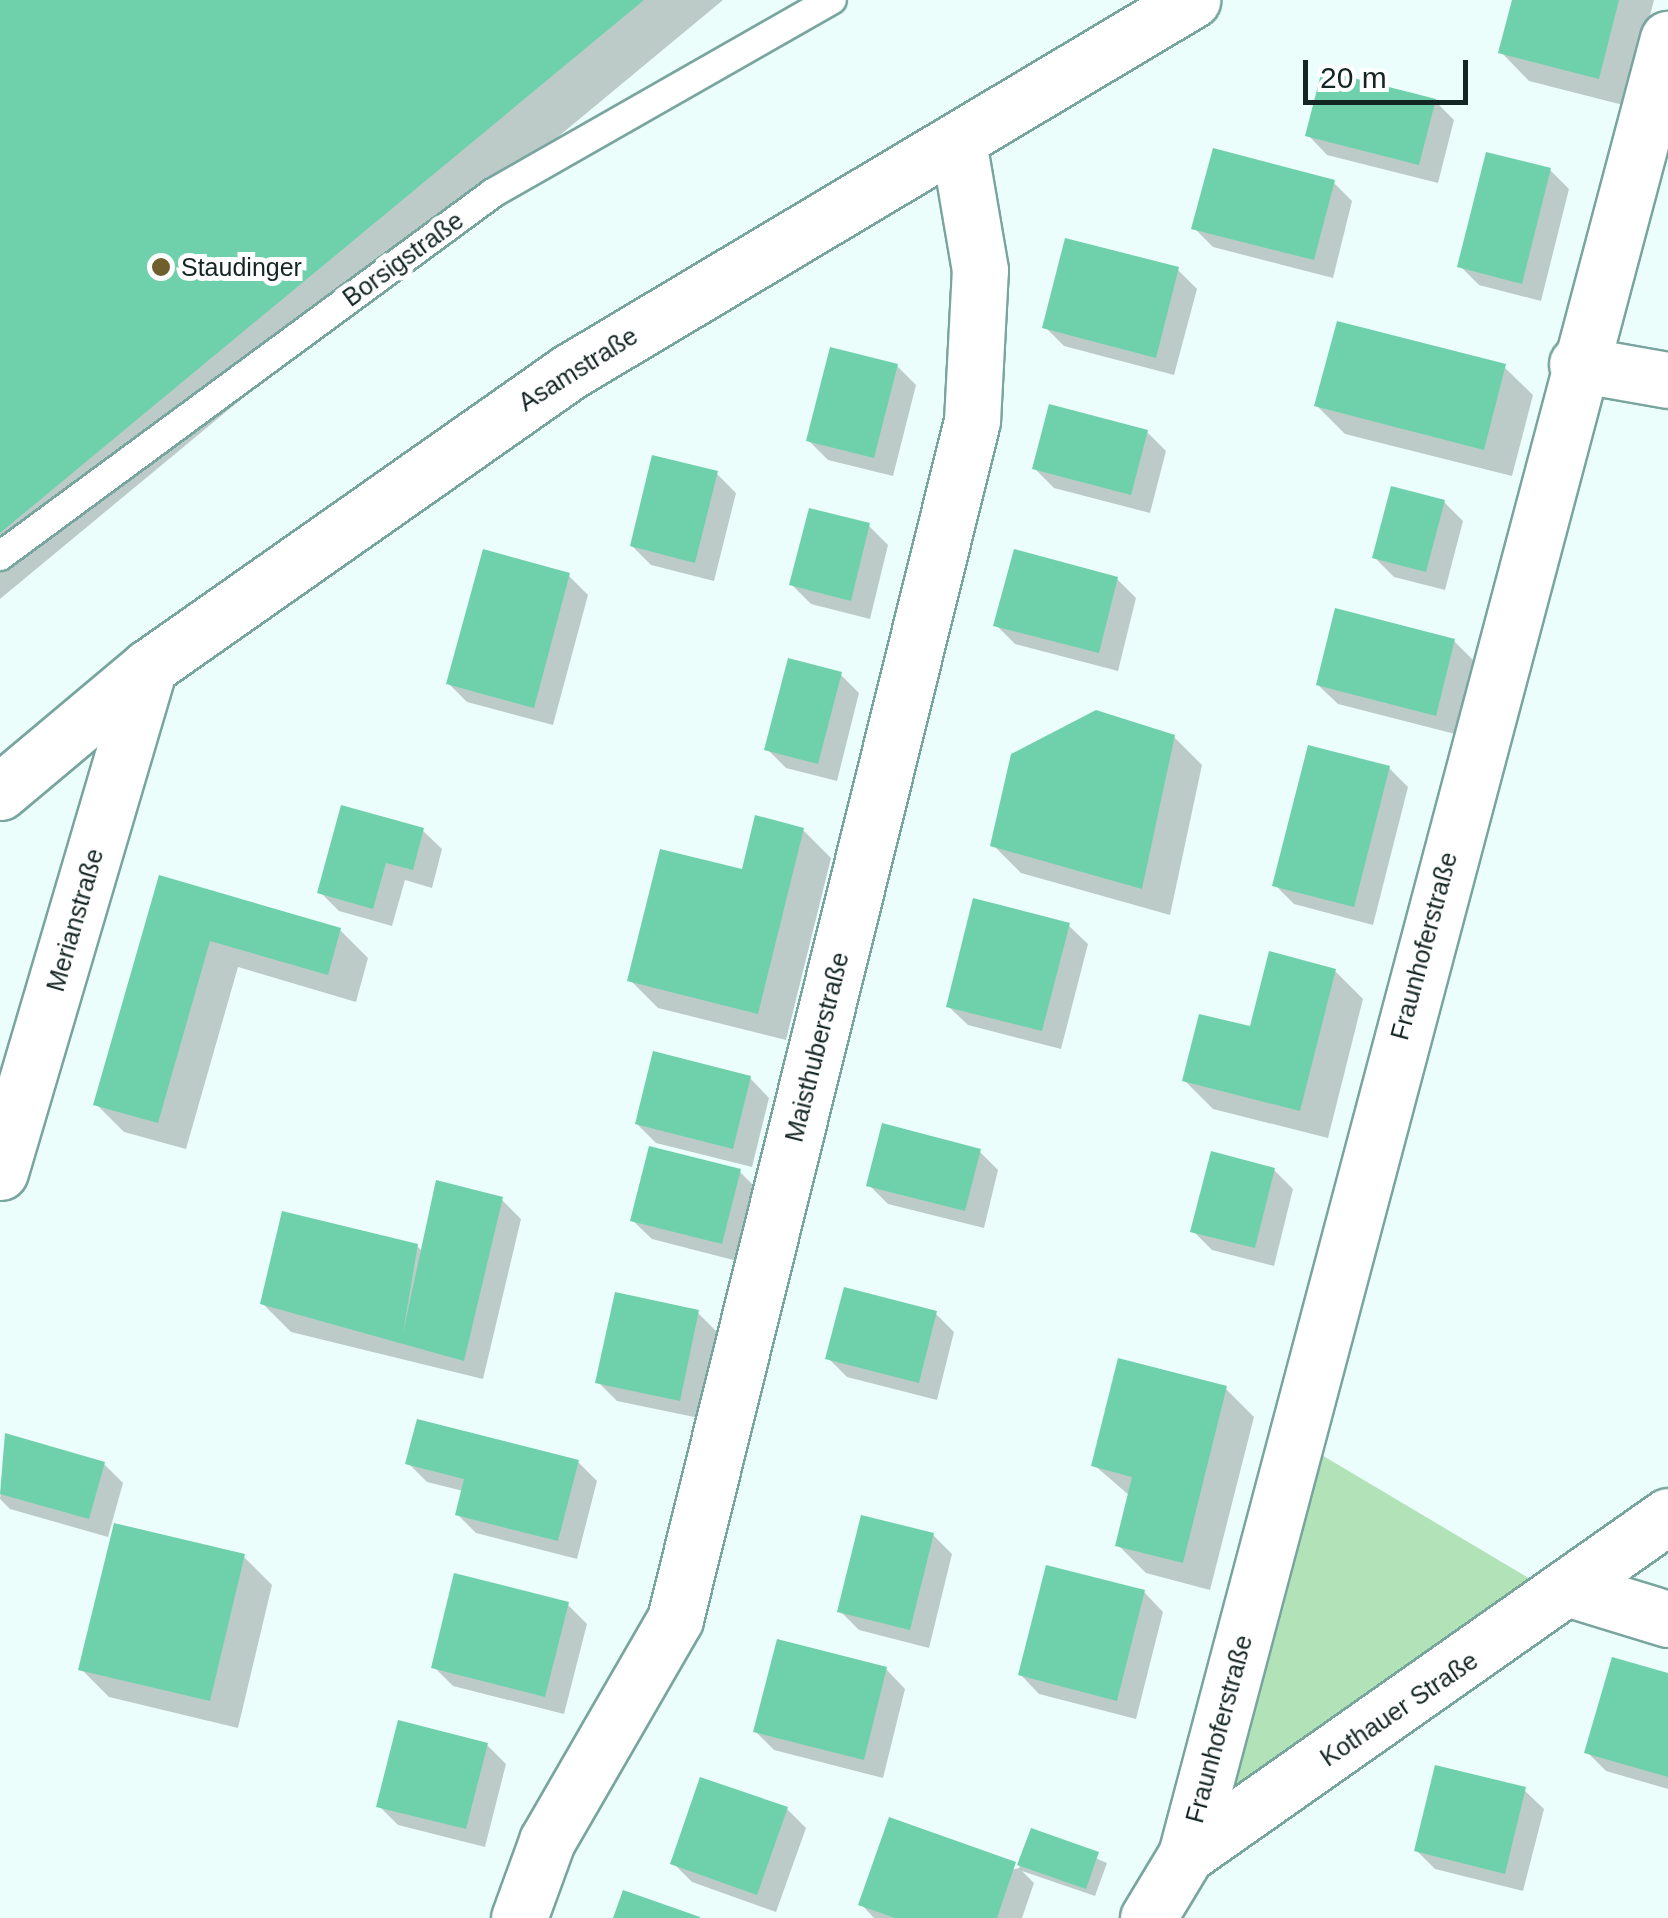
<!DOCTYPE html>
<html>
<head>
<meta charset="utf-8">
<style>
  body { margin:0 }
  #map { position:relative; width:1668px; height:1918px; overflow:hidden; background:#ecfefb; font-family:Arial,sans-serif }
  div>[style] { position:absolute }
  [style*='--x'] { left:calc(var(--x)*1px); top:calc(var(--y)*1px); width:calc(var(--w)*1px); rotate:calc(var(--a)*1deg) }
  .green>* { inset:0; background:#b2e2b8 }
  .shadow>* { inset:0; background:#0003 }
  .building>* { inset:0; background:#6fd1ac }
  .roads { filter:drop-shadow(2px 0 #79a59f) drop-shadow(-2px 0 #79a59f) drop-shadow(0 2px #79a59f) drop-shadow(0 -2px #79a59f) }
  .service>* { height:28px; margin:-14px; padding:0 14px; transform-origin:14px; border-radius:14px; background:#fff }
  .minor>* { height:55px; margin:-27.5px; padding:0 27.5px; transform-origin:27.5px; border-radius:27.5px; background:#fff }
  .tertiary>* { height:55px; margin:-27.5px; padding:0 27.5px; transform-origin:27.5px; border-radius:27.5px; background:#fff }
  .dots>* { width:28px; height:28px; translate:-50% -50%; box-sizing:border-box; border:5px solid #fff; border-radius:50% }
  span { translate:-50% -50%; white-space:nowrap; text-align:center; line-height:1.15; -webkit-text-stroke:10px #fff; paint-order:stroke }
  .street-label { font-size:25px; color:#142624 }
  .poi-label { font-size:25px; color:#142624 }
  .left { translate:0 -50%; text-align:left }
  .scale { position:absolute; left:1303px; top:60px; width:165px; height:45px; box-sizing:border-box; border:5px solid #142624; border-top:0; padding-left:12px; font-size:30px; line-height:35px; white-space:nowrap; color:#142624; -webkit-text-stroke:8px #fff; paint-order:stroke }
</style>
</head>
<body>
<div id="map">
  <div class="green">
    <i style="clip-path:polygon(1320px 1454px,1532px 1580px,1215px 1812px)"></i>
  </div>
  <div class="shadow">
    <i style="clip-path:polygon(0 0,723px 0,0 599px)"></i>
    <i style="clip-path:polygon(1515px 0,1654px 0,1627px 106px,1529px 81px,1501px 52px)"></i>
    <i style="clip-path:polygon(1435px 101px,1454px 120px,1438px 183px,1327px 155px,1308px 135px)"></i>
    <i style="clip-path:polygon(1550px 170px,1569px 189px,1541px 301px,1479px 285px,1460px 266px)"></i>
    <i style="clip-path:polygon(1333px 182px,1352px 201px,1333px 278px,1213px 247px,1194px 228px)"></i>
    <i style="clip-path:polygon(1178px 270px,1197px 289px,1174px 375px,1064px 346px,1045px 327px)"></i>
    <i style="clip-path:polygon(897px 366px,916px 385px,893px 476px,828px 460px,809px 441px)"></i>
    <i style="clip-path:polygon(1504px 367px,1533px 395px,1512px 476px,1345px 434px,1317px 406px)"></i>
    <i style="clip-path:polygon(1147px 432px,1166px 451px,1150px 513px,1054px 488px,1035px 469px)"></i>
    <i style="clip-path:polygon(717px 474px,736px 493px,714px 581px,651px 565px,632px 546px)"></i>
    <i style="clip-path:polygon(1444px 502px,1463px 521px,1445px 590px,1394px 577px,1375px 558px)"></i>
    <i style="clip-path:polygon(869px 526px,888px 545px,870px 619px,811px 604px,792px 585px)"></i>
    <i style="clip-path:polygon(569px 576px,588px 595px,553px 725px,467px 702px,448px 683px)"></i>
    <i style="clip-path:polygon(1117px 579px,1136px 598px,1118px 671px,1015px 644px,996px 625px)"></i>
    <i style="clip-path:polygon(1454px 641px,1473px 660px,1455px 734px,1338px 704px,1318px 685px)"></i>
    <i style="clip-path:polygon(840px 674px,859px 693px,837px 781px,786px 768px,767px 749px)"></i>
    <i style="clip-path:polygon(1174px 737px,1202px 765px,1170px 915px,1021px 873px,993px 845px)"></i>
    <i style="clip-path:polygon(1389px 768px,1408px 787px,1373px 925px,1294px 904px,1275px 885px)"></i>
    <i style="clip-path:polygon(422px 830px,442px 849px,432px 888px,405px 880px,392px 926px,339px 911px,320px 892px)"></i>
    <i style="clip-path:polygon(803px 830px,831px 858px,786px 1040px,658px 1008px,630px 980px)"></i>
    <i style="clip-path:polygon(160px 878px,340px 930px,368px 958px,356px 1002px,238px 967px,186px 1149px,124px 1132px,96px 1104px)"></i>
    <i style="clip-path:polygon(1068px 925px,1088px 944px,1061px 1049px,968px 1025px,948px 1006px)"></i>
    <i style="clip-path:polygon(1335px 971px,1363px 999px,1328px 1138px,1213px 1109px,1185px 1081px)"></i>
    <i style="clip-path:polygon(750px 1078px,769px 1098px,752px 1167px,656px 1143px,637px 1124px)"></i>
    <i style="clip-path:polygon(979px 1151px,998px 1170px,984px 1228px,888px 1204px,869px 1185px)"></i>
    <i style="clip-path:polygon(1274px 1170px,1293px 1189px,1274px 1266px,1212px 1250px,1193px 1231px)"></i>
    <i style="clip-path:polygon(739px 1171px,758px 1190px,741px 1262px,652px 1239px,632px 1220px)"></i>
    <i style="clip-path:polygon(502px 1200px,521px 1219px,483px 1379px,291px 1332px,263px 1304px,417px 1246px,423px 1252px)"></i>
    <i style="clip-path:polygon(698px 1313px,717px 1332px,699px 1418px,617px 1401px,598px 1382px)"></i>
    <i style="clip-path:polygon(935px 1313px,954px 1332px,937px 1400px,847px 1377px,828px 1358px)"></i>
    <i style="clip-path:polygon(1225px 1388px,1254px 1417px,1210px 1590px,1146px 1573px,1118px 1545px,1130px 1496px,1094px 1465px)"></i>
    <i style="clip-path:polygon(7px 1436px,104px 1464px,123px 1483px,108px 1537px,10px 1509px,0 1499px)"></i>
    <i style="clip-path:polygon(578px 1462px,597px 1481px,577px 1559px,476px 1533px,457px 1514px,463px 1491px,427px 1482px,408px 1463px)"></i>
    <i style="clip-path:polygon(933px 1535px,952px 1554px,929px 1648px,859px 1630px,840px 1611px)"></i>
    <i style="clip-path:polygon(244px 1557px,272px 1585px,238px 1728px,109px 1697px,81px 1669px)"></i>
    <i style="clip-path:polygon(1144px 1592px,1163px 1612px,1136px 1719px,1039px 1694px,1020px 1674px)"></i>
    <i style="clip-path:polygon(568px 1605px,587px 1624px,564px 1714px,453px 1686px,434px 1667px)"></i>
    <i style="clip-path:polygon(886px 1669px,905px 1689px,883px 1778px,774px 1750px,755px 1731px)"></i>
    <i style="clip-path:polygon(1668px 1676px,1668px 1789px,1606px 1771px,1587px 1752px)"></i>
    <i style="clip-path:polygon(487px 1745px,506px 1764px,485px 1847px,398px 1825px,379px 1806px)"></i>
    <i style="clip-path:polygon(1524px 1790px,1544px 1809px,1523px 1891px,1435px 1869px,1416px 1850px)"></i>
    <i style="clip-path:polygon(787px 1809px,806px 1828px,776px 1912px,692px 1882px,673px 1863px)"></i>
    <i style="clip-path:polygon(1032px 1831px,1107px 1863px,1095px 1896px,1022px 1871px,1034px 1883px,1022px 1918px,874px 1918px,861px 1904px,1019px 1868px)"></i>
  </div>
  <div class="building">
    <i style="clip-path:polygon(0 0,644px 0,0 533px)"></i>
    <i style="clip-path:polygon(1512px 0,1619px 0,1599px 79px,1498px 53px)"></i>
    <i style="clip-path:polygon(1322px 70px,1436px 99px,1419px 165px,1305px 136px)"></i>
    <i style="clip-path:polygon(1213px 148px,1335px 180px,1314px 260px,1191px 229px)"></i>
    <i style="clip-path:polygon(1486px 152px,1551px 168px,1522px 284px,1457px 267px)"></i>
    <i style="clip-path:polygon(1065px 238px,1179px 267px,1156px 358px,1042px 328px)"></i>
    <i style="clip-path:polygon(1337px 321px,1506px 364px,1484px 450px,1314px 406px)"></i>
    <i style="clip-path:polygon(830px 347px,898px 364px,874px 458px,806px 441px)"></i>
    <i style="clip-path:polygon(1049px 404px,1148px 430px,1131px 495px,1032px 469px)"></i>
    <i style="clip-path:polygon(652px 455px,718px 471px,695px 563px,630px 546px)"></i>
    <i style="clip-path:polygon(1391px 486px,1445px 500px,1426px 572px,1372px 558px)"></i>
    <i style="clip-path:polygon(809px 508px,870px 523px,851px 601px,789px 585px)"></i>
    <i style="clip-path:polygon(483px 549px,570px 573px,534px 708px,446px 684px)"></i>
    <i style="clip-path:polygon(1014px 549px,1118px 577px,1099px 653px,993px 626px)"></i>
    <i style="clip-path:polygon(1335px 608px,1455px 639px,1436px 716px,1316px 685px)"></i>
    <i style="clip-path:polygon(788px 658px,842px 672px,818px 764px,764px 750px)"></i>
    <i style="clip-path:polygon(1096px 710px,1175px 735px,1142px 889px,990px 846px,1011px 754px)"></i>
    <i style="clip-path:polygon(1308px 745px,1390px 766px,1354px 907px,1272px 886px)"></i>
    <i style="clip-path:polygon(341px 805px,424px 828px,413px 870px,386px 863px,373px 909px,317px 893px)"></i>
    <i style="clip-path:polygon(755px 815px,804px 828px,758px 1014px,627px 981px,660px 849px,742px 869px)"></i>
    <i style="clip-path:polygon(159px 875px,341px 928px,328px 975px,210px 941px,158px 1123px,93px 1105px)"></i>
    <i style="clip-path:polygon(973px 898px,1070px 923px,1042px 1031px,946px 1007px)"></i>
    <i style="clip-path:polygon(1269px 951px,1336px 969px,1300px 1111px,1182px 1081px,1199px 1014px,1250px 1026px)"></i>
    <i style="clip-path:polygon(653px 1051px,751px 1076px,733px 1149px,635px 1124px)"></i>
    <i style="clip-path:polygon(882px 1123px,981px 1149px,965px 1211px,866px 1186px)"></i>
    <i style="clip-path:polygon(649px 1146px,741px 1169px,722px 1244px,630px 1221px)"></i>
    <i style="clip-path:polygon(1211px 1151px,1275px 1168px,1255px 1248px,1190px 1232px)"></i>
    <i style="clip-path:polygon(436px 1180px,503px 1197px,464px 1361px,260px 1304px,282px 1211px,418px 1244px,403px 1333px)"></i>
    <i style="clip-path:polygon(844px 1287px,937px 1311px,919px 1383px,825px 1359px)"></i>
    <i style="clip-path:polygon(615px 1292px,699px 1310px,680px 1401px,595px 1383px)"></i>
    <i style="clip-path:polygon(1118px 1358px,1227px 1386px,1183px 1563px,1115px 1546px,1132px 1477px,1091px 1466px)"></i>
    <i style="clip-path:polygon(417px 1419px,579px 1460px,558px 1541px,455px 1515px,464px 1479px,405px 1464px)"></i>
    <i style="clip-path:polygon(5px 1433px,105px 1462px,89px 1519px,0 1494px)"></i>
    <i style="clip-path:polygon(861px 1515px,934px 1533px,910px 1630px,837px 1612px)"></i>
    <i style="clip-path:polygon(114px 1523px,245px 1554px,210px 1701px,78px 1670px)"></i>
    <i style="clip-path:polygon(1046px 1565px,1145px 1590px,1117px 1701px,1018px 1675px)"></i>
    <i style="clip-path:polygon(454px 1573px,569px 1602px,545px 1697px,431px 1668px)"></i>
    <i style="clip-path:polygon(777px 1639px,887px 1667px,864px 1760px,753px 1732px)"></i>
    <i style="clip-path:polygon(1612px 1657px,1668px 1673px,1668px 1777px,1584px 1753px)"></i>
    <i style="clip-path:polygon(398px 1720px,488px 1743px,466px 1829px,376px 1807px)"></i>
    <i style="clip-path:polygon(1435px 1765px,1526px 1787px,1505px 1874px,1414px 1851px)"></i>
    <i style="clip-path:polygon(700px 1777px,788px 1807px,757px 1895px,670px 1864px)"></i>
    <i style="clip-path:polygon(889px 1817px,1016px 1862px,997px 1918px,895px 1918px,858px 1905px)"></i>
    <i style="clip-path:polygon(1031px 1828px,1099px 1852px,1086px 1889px,1017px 1865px)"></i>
    <i style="clip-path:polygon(623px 1890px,700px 1917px,700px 1918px,613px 1918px)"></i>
  </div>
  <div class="roads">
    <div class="service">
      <i style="--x:0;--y:556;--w:612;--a:-36.36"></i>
      <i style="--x:493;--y:193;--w:390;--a:-29.7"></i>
    </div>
    <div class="minor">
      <i style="--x:1577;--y:364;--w:92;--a:10"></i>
      <i style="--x:0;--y:1172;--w:527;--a:-73.56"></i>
      <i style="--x:1573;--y:1590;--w:99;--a:17"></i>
      <i style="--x:1186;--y:1855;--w:1879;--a:-75.14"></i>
      <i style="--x:519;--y:1918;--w:82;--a:-70"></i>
      <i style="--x:547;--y:1841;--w:256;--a:-60"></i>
      <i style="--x:675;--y:1619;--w:1234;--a:-76.08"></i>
      <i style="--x:972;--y:421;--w:151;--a:-87"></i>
      <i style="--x:980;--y:270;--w:131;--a:-99.7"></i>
      <i style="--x:1148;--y:1918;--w:74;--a:-58.9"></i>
      <i style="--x:1186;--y:1855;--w:589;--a:-35.12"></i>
    </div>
    <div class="tertiary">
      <i style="--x:0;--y:792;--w:194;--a:-40"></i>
      <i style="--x:149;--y:667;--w:513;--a:-35.08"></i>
      <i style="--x:569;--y:372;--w:726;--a:-30.84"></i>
    </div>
  </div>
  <div class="dots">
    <i style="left:161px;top:267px;background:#6f5f2c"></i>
  </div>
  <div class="street-label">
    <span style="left:403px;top:259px;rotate:-36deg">Borsigstraße</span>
    <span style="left:578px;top:369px;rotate:-32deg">Asamstraße</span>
    <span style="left:75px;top:920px;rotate:-74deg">Merianstraße</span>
    <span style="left:1424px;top:946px;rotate:-75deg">Fraunhoferstraße</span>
    <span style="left:817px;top:1047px;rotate:-76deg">Maisthuberstraße</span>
    <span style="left:1399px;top:1709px;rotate:-34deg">Kothauer Straße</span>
    <span style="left:1219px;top:1729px;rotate:-75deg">Fraunhoferstraße</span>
  </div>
  <div class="poi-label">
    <span class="left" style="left:181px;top:267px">Staudinger</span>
  </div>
  <div class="scale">20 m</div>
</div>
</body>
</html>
